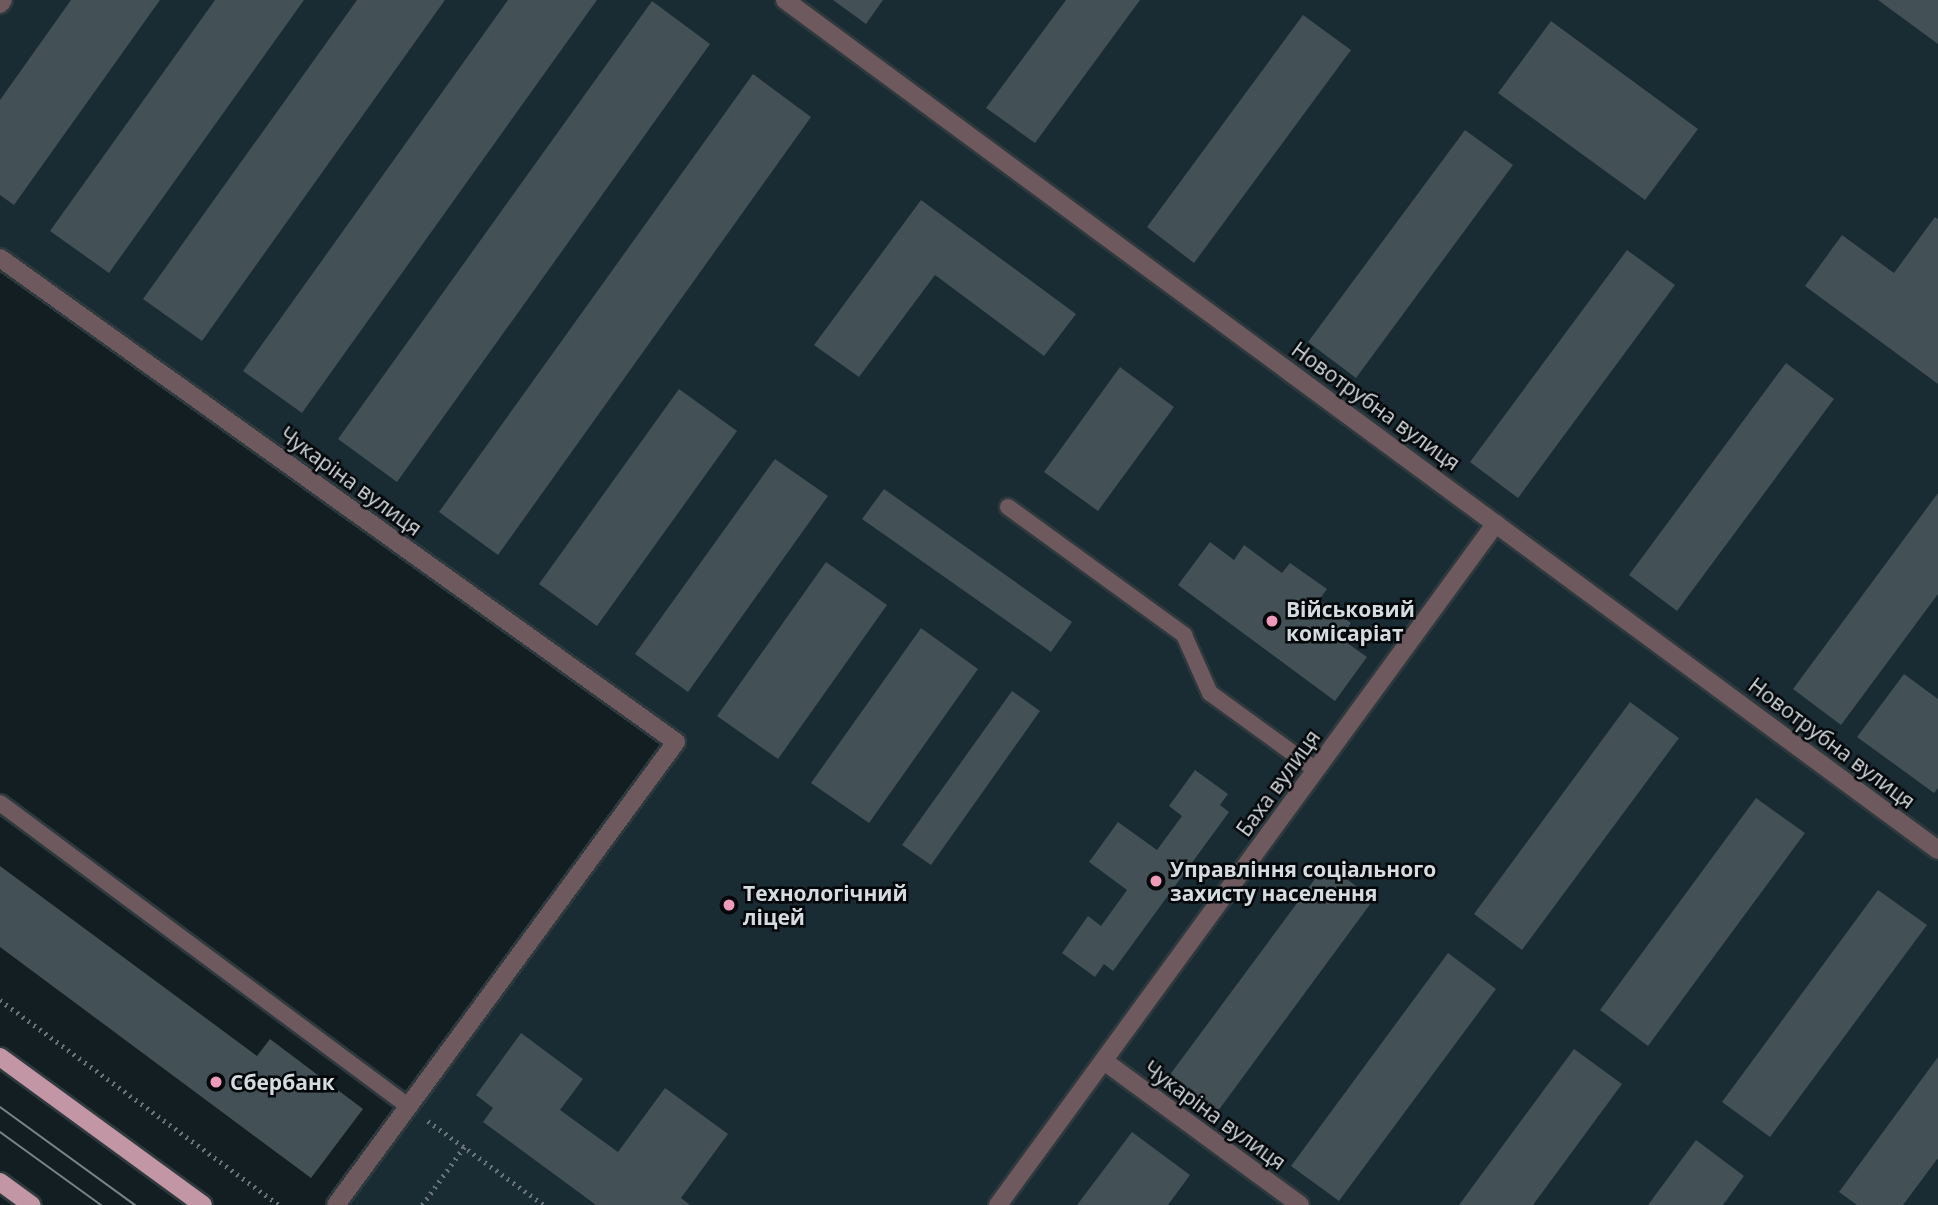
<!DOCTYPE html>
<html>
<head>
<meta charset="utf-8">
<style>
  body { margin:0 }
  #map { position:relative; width:1938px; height:1205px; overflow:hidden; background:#131e23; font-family:"Open Sans",sans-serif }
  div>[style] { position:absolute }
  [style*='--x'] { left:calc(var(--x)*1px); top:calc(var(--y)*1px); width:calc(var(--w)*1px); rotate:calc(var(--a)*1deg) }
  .built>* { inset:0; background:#192b33 }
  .building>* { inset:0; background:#435055 }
  .path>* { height:4.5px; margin-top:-2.25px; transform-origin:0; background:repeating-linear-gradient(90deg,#6a7478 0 2px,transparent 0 7px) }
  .roads { filter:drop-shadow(2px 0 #2e393d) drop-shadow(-2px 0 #2e393d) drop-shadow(0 2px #2e393d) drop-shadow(0 -2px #2e393d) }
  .service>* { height:16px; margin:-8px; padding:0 8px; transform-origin:8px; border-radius:8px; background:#6e595f }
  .minor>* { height:18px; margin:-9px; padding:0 9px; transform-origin:9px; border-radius:9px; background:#6e595f }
  .primary>* { height:18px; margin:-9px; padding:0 9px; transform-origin:9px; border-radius:9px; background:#c296a4 }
  .tram>* { height:2px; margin:-1px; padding:0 1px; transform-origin:1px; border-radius:1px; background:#798387 }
  .dots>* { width:19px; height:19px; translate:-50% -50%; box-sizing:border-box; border:4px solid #040709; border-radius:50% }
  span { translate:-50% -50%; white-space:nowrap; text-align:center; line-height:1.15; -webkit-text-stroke:5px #040709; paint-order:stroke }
  .street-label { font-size:21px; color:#d4dcdf }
  .poi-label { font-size:21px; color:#d4dcdf; font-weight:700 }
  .left { translate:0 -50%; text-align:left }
</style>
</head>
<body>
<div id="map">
  <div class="built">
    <i style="clip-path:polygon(0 0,1938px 0,1938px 1205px,350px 1205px,681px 755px,0 265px)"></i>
  </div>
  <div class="building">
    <i style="clip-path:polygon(71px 0,160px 0,14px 205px,0 195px,0 100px)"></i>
    <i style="clip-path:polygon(215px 0,304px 0,109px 273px,50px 231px)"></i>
    <i style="clip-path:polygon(357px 0,445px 0,202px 341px,143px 299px)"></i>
    <i style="clip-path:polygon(508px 0,597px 0,302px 413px,243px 371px)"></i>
    <i style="clip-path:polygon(833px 0,883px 0,866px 24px)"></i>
    <i style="clip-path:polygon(1066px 0,1140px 0,1035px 143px,986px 108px)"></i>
    <i style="clip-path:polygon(1878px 0,1938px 0,1938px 44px)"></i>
    <i style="clip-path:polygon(652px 1px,710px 44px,397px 482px,338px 439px)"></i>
    <i style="clip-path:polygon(1303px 15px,1351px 50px,1194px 263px,1147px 227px)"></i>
    <i style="clip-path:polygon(1551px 21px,1698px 129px,1645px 200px,1498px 93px)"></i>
    <i style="clip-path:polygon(753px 74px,811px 117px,498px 555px,439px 512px)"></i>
    <i style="clip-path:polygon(1465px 130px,1513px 165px,1356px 378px,1308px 342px)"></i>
    <i style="clip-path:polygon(921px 200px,1076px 314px,1044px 356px,935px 275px,859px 377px,814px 345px)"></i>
    <i style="clip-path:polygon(1935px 217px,1938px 219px,1938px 384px,1805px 286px,1842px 235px,1894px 273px)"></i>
    <i style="clip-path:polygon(1627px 250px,1675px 285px,1518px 498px,1470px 462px)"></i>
    <i style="clip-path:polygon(1786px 363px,1834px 399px,1677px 611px,1629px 575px)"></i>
    <i style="clip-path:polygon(1120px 367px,1174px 407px,1098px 511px,1044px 472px)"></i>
    <i style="clip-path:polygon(679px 389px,737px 431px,597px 626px,539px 584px)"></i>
    <i style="clip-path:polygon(775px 459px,828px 496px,688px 692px,635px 654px)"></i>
    <i style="clip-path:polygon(884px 489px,1072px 622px,1051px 652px,862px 519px)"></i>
    <i style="clip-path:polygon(1938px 493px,1938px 594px,1841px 725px,1793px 689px)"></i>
    <i style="clip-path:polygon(1210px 542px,1234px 560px,1244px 545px,1282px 573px,1290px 563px,1327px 589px,1319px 600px,1351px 623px,1340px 638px,1367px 657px,1335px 701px,1178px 585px)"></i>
    <i style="clip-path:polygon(826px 562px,887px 605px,778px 759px,717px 716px)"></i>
    <i style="clip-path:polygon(921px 628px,978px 669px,869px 823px,811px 783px)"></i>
    <i style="clip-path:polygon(1904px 674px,1938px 699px,1938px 788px,1934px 793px,1857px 737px)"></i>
    <i style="clip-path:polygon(1012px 691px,1040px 711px,931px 865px,902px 845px)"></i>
    <i style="clip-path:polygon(1630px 702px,1679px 738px,1522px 950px,1474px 914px)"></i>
    <i style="clip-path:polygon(1195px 770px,1228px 794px,1220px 805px,1229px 812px,1113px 971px,1104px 964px,1095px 977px,1062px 953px,1088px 916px,1101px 926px,1127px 890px,1089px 862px,1118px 822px,1157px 850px,1182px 816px,1169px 806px)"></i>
    <i style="clip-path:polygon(1756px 798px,1805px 833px,1648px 1046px,1600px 1010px)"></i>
    <i style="clip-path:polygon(1326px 864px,1374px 899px,1218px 1111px,1169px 1076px)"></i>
    <i style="clip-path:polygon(0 866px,257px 1056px,270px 1039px,363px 1109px,311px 1178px,0 947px)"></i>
    <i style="clip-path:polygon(1878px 890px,1927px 925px,1770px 1137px,1722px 1102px)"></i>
    <i style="clip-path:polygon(1448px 953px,1496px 989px,1339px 1201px,1291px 1166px)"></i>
    <i style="clip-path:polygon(521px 1033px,583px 1079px,560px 1110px,618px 1152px,665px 1088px,728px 1134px,681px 1198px,690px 1205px,596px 1205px,483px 1122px,493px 1108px,476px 1095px)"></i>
    <i style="clip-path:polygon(1574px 1049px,1622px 1084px,1533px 1205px,1459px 1205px)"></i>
    <i style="clip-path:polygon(1938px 1057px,1938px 1158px,1903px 1205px,1857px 1205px,1839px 1192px)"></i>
    <i style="clip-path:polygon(1132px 1132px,1190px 1175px,1168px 1205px,1077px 1205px)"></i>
    <i style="clip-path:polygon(1696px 1140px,1744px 1176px,1723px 1205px,1648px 1205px)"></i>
  </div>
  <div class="path">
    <i style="--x:0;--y:1000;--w:346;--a:36.3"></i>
    <i style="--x:428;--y:1121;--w:143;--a:35.9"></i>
    <i style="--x:422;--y:1205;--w:72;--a:-54.1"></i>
  </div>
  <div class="roads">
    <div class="service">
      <i style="--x:1008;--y:507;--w:218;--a:36"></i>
      <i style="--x:1184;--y:635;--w:64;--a:65.9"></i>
      <i style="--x:1210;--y:693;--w:131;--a:36"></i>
      <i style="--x:0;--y:803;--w:508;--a:36.6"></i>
    </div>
    <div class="minor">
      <i style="--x:785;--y:0;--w:1432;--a:36.4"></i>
      <i style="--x:0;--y:4;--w:5;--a:-53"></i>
      <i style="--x:0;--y:258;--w:831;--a:35.6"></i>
      <i style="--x:676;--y:742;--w:574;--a:126.29"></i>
      <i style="--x:1104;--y:1061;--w:243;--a:36.3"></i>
      <i style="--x:998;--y:1205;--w:844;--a:-53.86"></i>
    </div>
    <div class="primary">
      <i style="--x:0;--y:1057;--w:251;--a:36.1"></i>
      <i style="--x:0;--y:1182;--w:39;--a:36"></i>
    </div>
  </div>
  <div class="tram">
    <i style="--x:0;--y:1107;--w:167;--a:36"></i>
    <i style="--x:0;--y:1132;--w:125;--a:35.9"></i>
  </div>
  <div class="dots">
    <i style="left:1272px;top:621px;background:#ef9ab8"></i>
    <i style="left:1156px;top:881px;background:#ef9ab8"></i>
    <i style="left:729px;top:905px;background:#ef9ab8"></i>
    <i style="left:216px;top:1082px;background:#ef9ab8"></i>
  </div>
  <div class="street-label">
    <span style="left:1376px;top:406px;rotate:36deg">Новотрубна вулиця</span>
    <span style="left:351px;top:481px;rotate:36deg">Чукаріна вулиця</span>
    <span style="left:1832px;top:743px;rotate:37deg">Новотрубна вулиця</span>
    <span style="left:1278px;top:783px;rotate:-54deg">Баха вулиця</span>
    <span style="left:1215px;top:1115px;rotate:36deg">Чукаріна вулиця</span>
  </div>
  <div class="poi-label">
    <span class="left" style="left:1286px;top:621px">Військовий<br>комісаріат</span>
    <span class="left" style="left:1170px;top:881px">Управління соціального<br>захисту населення</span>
    <span class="left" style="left:743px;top:905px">Технологічний<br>ліцей</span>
    <span class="left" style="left:230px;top:1082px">Сбербанк</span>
  </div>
</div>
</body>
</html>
